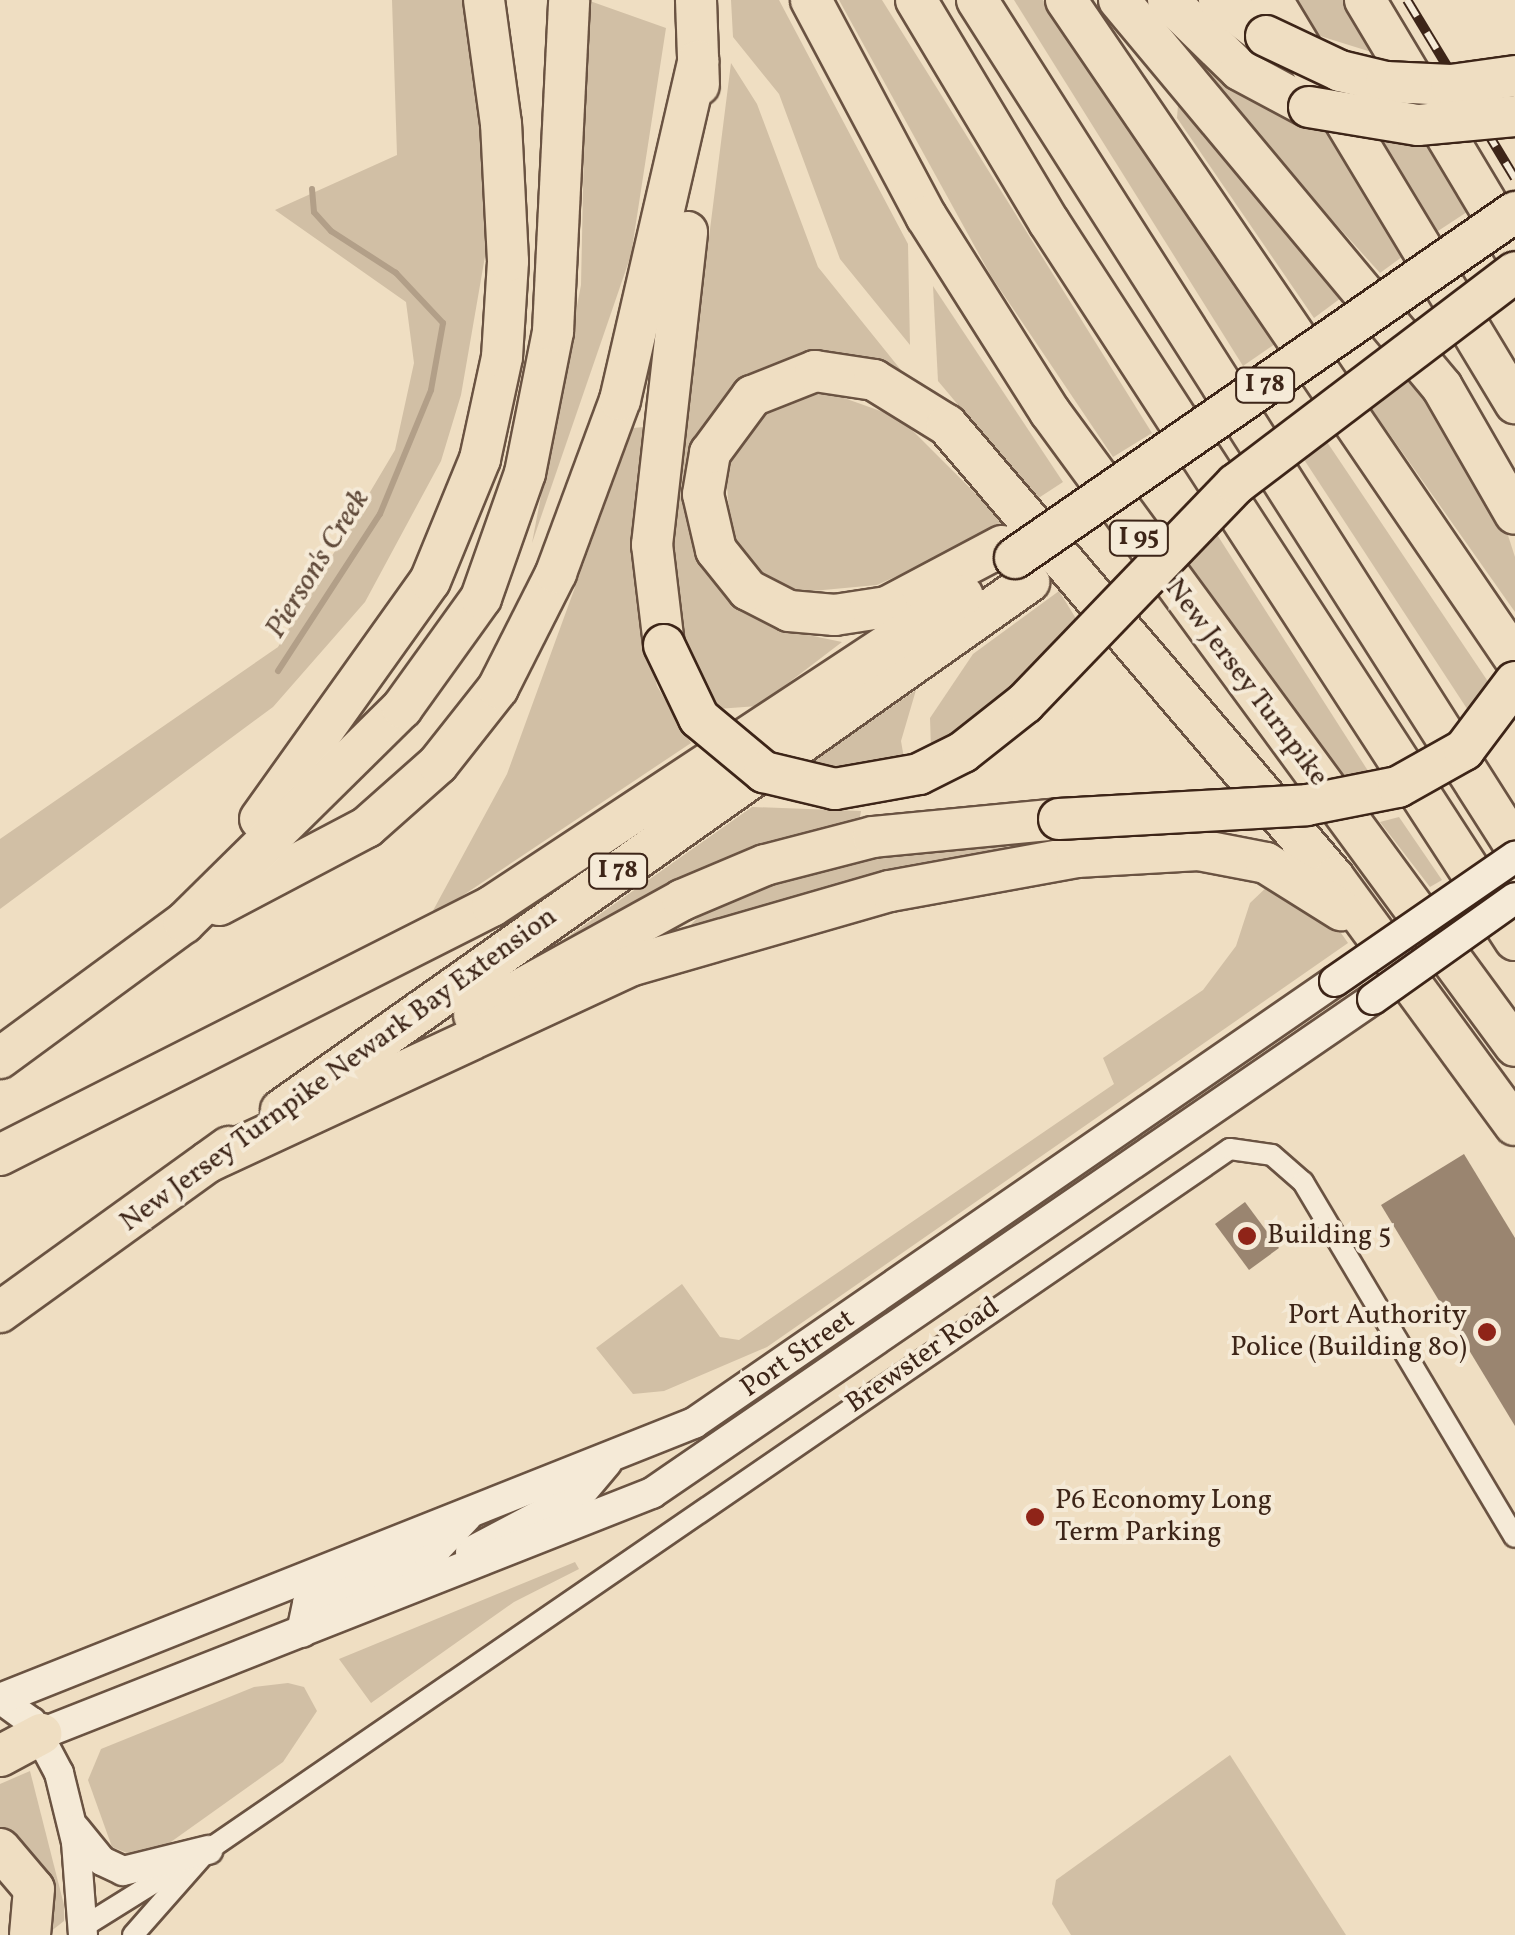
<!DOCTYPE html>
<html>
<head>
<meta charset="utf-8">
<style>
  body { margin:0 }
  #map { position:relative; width:1515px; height:1935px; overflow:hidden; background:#efdec2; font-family:Vollkorn,serif }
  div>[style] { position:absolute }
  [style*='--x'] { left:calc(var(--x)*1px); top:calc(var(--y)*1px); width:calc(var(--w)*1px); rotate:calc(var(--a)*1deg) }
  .green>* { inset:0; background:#d1bfa5 }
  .stream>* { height:6px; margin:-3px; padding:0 3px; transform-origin:3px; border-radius:3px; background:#b29f88 }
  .building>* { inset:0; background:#9a8570 }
  .roads { filter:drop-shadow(2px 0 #6a5342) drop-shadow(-2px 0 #6a5342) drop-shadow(0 2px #6a5342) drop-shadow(0 -2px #6a5342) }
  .minor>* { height:20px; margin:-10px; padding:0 10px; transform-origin:10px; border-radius:10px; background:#f5ead7 }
  .tertiary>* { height:28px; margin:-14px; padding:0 14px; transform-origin:14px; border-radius:14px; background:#f5ead7 }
  .secondary>* { height:30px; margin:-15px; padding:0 15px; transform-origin:15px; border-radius:15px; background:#f5ead7 }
  .motorway>* { height:40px; margin:-20px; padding:0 20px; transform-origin:20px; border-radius:20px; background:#efdec2 }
  .rail>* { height:10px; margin-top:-5px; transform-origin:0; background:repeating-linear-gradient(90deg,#f5ead7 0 19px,#3d2518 0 38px); box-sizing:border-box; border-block:2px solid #3d2518 }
  .bridges { filter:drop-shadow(2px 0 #3d2518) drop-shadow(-2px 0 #3d2518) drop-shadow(0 2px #3d2518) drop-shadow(0 -2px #3d2518) }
  .secondary-bridge>* { height:30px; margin:-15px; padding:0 15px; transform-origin:15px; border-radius:15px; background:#f5ead7 }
  .motorway-bridge>* { height:40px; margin:-20px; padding:0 20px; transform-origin:20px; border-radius:20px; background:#efdec2 }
  .dots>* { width:28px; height:28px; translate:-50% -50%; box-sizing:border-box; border:5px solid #f5ead7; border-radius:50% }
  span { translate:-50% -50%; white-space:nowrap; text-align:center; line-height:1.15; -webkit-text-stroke:8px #f5ead7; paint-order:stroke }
  .shield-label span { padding:2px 8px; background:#f5ead7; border:2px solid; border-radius:8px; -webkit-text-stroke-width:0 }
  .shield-label { font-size:25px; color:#3d2518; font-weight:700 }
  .street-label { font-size:28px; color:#3d2518 }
  .poi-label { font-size:28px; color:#3d2518 }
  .left { translate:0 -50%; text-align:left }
  .right { translate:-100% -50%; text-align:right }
  .water-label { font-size:30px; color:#604a3a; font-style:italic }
</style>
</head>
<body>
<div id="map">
  <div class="green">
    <i style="clip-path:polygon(392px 0,470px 0,488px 239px,461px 395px,441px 461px,365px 602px,273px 707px,0 909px,0 839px,278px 647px,395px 450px,414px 363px,406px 302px,275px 210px,397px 155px)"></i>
    <i style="clip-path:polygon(587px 0,666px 28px,631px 255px,532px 543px,581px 285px)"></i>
    <i style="clip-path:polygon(731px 0,779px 0,908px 244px,910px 345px,840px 259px,779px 94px,733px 37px)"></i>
    <i style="clip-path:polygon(839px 0,882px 0,1152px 433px,1113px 457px,991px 276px)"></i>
    <i style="clip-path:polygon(1014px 0,1043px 0,1275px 344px,1243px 366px)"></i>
    <i style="clip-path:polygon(1148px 0,1324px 129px,1410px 251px,1380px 273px,1250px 129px)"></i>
    <i style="clip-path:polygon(1297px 0,1348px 0,1381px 55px,1320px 36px)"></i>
    <i style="clip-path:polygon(731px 63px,757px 104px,818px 267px,901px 370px,858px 363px,754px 381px,691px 527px,695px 552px,745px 611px,784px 630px,842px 642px,758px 706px,717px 709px,686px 659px,670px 546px)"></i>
    <i style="clip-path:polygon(1178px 105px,1345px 295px,1314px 318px,1177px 118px)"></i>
    <i style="clip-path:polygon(1373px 134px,1437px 139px,1476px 206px,1435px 233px)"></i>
    <i style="clip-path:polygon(933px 286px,1063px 482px,1037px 499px,938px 381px)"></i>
    <i style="clip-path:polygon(1414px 366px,1505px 526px,1515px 557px,1515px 612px,1369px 405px)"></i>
    <i style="clip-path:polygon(830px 393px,900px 418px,1008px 526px,877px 585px,791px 593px,767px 580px,731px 537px,725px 460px,762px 411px,794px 396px)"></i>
    <i style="clip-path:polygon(644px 427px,632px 532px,638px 600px,657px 686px,691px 743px,429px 918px,507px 774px,633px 428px)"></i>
    <i style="clip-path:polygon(1325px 439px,1493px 689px,1475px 721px,1303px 458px)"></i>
    <i style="clip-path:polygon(1216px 533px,1370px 774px,1346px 779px,1188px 562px)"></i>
    <i style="clip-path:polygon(1059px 591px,1080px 625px,999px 709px,931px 749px,930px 718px,973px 654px)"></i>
    <i style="clip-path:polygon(916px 690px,901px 741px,905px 764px,835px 774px,809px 764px)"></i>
    <i style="clip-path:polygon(752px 807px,861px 811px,859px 823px,542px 955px)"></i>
    <i style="clip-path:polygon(1399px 817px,1442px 880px,1430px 887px,1380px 822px)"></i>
    <i style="clip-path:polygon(995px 843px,1030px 855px,682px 934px,703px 912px,756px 890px,863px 860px)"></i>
    <i style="clip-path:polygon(1271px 883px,1327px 913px,1348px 943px,767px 1347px,664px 1391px,633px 1394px,596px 1348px,682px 1284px,720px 1337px,739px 1340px,1114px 1084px,1103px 1058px,1203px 990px,1236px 946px,1250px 903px)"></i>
    <i style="clip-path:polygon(575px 1562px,579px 1569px,514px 1602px,371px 1703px,339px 1659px)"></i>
    <i style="clip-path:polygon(288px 1683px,304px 1687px,317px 1711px,283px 1762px,168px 1844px,132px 1855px,112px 1847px,88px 1780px,101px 1749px,254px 1687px)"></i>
    <i style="clip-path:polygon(1230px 1755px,1346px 1935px,1071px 1935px,1052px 1904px,1056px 1880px)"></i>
    <i style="clip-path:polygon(30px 1771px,64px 1905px,64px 1921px,50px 1932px,0 1833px,0 1784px)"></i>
  </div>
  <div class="stream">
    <i style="--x:278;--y:671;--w:187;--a:-57"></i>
    <i style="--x:380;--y:514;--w:134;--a:-67.6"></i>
    <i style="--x:431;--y:390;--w:68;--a:-79.8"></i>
    <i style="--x:443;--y:323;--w:69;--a:-133.2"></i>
    <i style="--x:396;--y:273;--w:77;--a:-147.1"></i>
    <i style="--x:331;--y:231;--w:25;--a:-132"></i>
    <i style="--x:314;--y:212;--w:23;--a:-95"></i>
  </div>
  <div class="building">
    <i style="clip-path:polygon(1464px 1154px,1515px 1238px,1515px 1426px,1381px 1205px)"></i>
    <i style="clip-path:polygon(1245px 1202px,1279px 1248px,1249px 1270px,1215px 1224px)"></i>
  </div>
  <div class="roads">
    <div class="minor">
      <i style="--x:83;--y:1927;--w:110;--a:-31.9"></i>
      <i style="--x:133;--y:1935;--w:113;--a:-48.6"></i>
      <i style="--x:208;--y:1850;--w:1239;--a:-34.45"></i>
      <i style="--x:1230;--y:1149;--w:42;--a:8.1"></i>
      <i style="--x:1272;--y:1155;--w:41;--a:41.1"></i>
      <i style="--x:1303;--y:1182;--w:413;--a:59.2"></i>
    </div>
    <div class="tertiary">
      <i style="--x:0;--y:1699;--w:39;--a:36"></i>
      <i style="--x:32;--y:1722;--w:58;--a:62.1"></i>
      <i style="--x:59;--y:1773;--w:71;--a:76.2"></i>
      <i style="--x:76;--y:1842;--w:93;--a:85.7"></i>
      <i style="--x:76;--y:1829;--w:41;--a:50.9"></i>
      <i style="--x:102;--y:1861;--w:23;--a:25"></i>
      <i style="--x:123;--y:1871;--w:88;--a:-13.9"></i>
    </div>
    <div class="secondary">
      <i style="--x:471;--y:1552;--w:122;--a:-27.8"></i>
      <i style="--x:579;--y:1495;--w:42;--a:-49.8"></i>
      <i style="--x:302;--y:1632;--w:29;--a:-78"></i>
      <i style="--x:308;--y:1604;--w:130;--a:-21.6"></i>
      <i style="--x:429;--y:1556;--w:55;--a:-46.5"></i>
      <i style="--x:0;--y:1699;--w:747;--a:-21.69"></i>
      <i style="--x:694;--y:1423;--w:779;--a:-34.59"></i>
      <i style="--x:41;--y:1734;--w:657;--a:-21.53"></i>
      <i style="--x:652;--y:1493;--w:874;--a:-34.42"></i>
    </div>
    <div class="motorway">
      <i style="--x:696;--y:0;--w:85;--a:88"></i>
      <i style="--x:811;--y:0;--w:245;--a:62"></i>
      <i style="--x:926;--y:216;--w:232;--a:57.7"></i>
      <i style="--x:1050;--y:412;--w:786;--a:53.74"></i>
      <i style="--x:916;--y:0;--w:259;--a:59.1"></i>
      <i style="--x:1049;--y:222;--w:856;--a:57.02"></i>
      <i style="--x:977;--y:0;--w:1003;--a:57.55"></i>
      <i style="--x:1066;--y:0;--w:797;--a:55.73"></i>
      <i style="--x:1119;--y:0;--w:504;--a:50.15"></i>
      <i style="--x:1442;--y:387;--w:146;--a:60.1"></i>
      <i style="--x:1168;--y:0;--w:100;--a:44.2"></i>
      <i style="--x:1240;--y:70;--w:78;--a:28.2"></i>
      <i style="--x:1219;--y:0;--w:59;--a:37.5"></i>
      <i style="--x:1272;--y:0;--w:471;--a:58.9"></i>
      <i style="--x:1365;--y:0;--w:292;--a:59.1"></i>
      <i style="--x:1002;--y:546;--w:130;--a:152.1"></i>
      <i style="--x:887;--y:607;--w:53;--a:171.3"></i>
      <i style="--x:835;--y:615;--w:46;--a:-175"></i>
      <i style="--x:789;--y:611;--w:46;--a:-152.9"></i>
      <i style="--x:748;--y:590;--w:51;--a:-128.7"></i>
      <i style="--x:716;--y:550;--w:57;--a:-103.1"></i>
      <i style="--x:703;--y:494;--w:42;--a:-80.3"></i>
      <i style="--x:710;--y:453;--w:71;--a:-53.6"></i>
      <i style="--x:752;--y:396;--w:68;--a:-21.6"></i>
      <i style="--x:815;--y:371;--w:60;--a:8.7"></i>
      <i style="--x:874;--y:380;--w:86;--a:31.7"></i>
      <i style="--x:947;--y:425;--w:596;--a:49.49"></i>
      <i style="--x:1334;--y:878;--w:306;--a:53.8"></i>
      <i style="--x:664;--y:645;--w:101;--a:-96.8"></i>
      <i style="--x:652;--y:545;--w:315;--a:-83.6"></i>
      <i style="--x:260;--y:819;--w:292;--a:-54.5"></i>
      <i style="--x:430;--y:581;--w:132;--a:-67.7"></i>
      <i style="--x:480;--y:459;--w:104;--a:-77.8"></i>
      <i style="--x:502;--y:357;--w:96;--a:-86.4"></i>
      <i style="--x:508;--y:261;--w:137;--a:-92.9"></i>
      <i style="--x:501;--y:124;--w:125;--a:-97.8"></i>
      <i style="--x:219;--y:905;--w:167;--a:-27.8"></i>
      <i style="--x:367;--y:827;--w:95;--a:-41.6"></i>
      <i style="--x:438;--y:764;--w:97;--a:-51.7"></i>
      <i style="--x:498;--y:688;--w:129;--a:-63.2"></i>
      <i style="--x:556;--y:573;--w:184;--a:-69.7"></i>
      <i style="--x:620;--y:400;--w:348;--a:-77"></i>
      <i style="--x:474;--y:1015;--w:238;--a:-28.9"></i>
      <i style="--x:682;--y:900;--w:90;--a:-22.9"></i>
      <i style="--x:765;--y:865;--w:112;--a:-14.5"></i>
      <i style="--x:873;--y:837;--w:187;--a:-5.5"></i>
      <i style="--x:0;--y:1058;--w:228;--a:-36.3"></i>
      <i style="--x:184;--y:923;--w:306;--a:-44.6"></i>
      <i style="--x:402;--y:708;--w:135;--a:-54.3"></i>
      <i style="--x:481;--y:598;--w:133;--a:-70.6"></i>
      <i style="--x:525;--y:473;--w:145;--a:-78.8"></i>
      <i style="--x:553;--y:331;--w:331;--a:-87.2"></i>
      <i style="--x:281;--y:1110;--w:916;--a:-35.22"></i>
      <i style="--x:0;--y:1155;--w:551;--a:-26.84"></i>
      <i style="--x:492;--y:906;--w:564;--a:-33.44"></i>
      <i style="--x:208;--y:1162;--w:468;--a:-24.9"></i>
      <i style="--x:633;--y:965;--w:267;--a:-16.1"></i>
      <i style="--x:890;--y:891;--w:190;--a:-10.3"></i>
      <i style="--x:1077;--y:857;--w:122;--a:-3.3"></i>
      <i style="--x:1199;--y:850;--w:68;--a:11"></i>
      <i style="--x:1266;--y:863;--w:89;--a:32.1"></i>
      <i style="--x:0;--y:1312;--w:282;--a:-35.8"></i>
      <i style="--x:0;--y:1756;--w:47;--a:-28.2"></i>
      <i style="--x:0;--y:1849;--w:52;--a:49.6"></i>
      <i style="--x:34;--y:1889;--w:46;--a:95"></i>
    </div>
  </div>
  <div class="rail">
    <i style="--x:1407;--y:0;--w:208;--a:58.8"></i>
  </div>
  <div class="bridges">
    <div class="secondary-bridge">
      <i style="--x:1335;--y:981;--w:219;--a:-34.6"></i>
      <i style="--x:1373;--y:999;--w:174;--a:-35.4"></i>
    </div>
    <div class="motorway-bridge">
      <i style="--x:1266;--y:36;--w:82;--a:25.3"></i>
      <i style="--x:1340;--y:71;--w:47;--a:13.4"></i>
      <i style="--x:1386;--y:82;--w:65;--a:2.6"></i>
      <i style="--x:1451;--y:85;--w:65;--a:-8"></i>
      <i style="--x:1309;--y:107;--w:110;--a:9.4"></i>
      <i style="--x:1418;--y:125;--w:97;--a:-5.3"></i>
      <i style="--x:1015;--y:558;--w:608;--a:-34.68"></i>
      <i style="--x:664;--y:645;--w:81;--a:64.4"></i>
      <i style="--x:699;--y:718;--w:85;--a:39.7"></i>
      <i style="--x:764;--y:772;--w:73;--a:13.5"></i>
      <i style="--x:835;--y:789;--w:85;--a:-10.1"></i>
      <i style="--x:919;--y:774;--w:49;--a:-26.6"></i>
      <i style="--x:963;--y:752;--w:79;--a:-38.3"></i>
      <i style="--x:1025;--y:703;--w:304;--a:-46.1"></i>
      <i style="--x:1236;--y:484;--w:350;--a:-37.2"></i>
      <i style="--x:1059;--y:819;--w:248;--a:-3.2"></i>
      <i style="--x:1307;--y:805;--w:93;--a:-11.2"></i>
      <i style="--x:1398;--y:787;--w:76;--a:-29.3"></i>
      <i style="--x:1464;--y:750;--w:85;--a:-53.1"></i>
    </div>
  </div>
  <div class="dots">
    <i style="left:1247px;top:1236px;background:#8f2418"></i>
    <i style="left:1487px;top:1332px;background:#8f2418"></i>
    <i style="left:1035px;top:1517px;background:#8f2418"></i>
  </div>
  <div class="shield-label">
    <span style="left:1265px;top:385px">I 78</span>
    <span style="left:1139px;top:538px">I 95</span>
    <span style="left:618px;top:871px">I 78</span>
  </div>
  <div class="street-label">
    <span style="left:1246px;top:683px;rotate:53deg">New Jersey Turnpike</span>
    <span style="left:339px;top:1070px;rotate:-36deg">New Jersey Turnpike Newark Bay Extension</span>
    <span style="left:798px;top:1354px;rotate:-35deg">Port Street</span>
    <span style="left:923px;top:1356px;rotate:-35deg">Brewster Road</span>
  </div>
  <div class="poi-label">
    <span class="left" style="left:1267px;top:1236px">Building 5</span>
    <span class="right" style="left:1467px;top:1332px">Port Authority<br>Police (Building 80)</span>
    <span class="left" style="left:1055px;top:1517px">P6 Economy Long<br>Term Parking</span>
  </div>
  <div class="water-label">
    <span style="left:318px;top:564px;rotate:-58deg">Pierson's Creek</span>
  </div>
</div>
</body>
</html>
